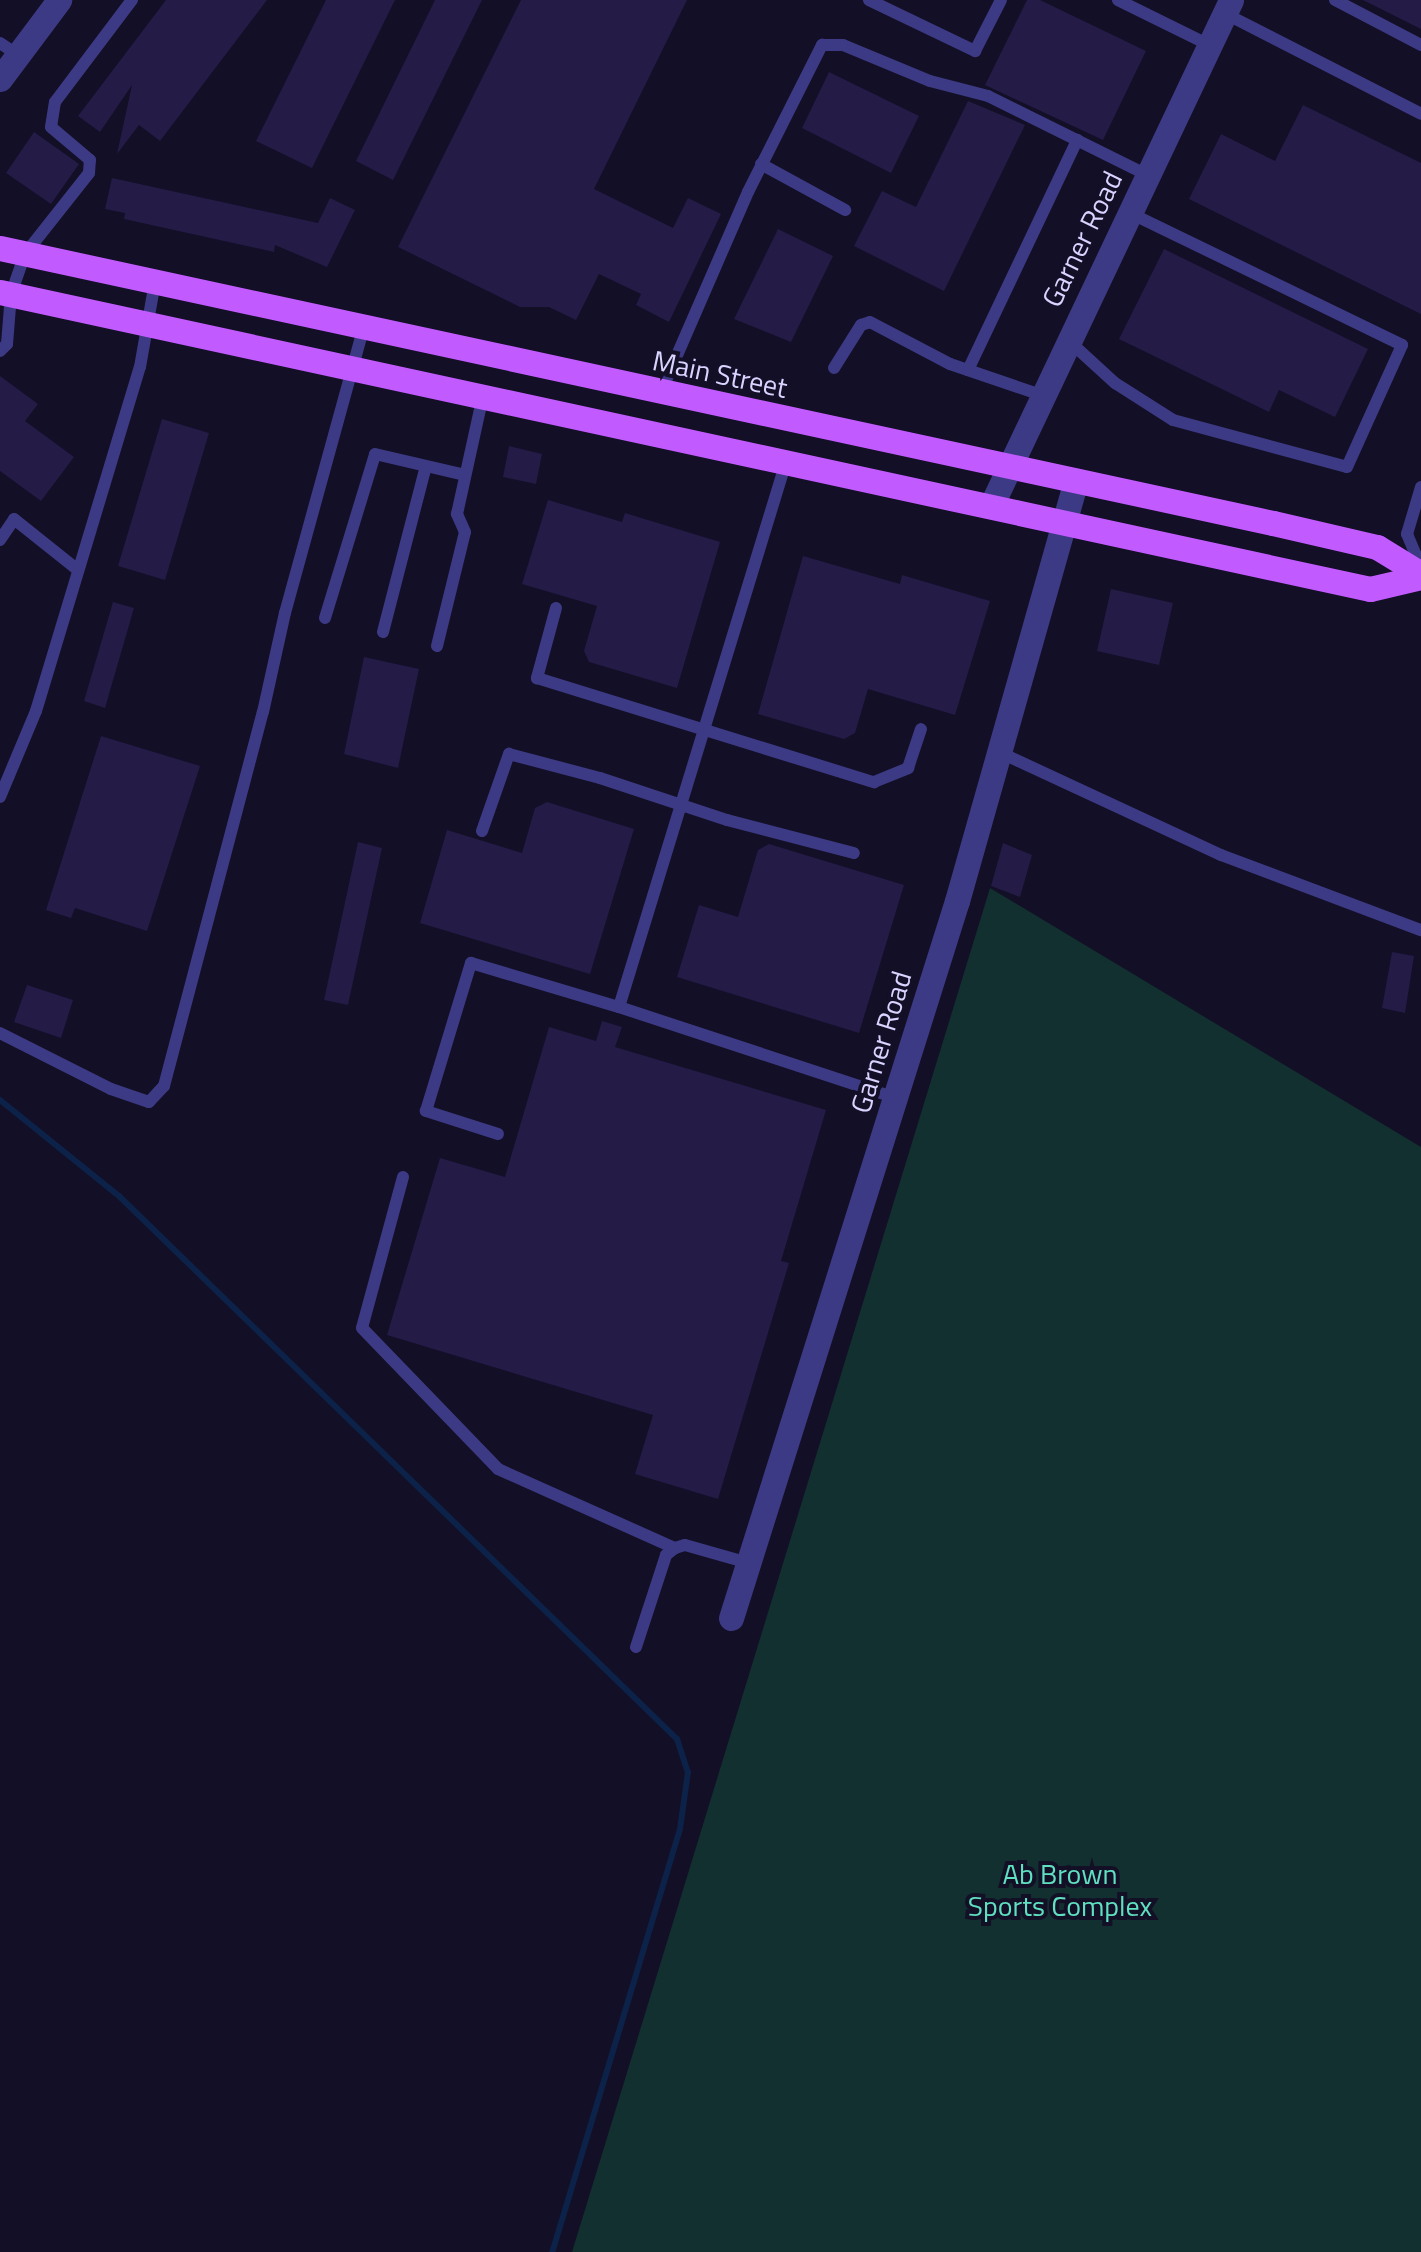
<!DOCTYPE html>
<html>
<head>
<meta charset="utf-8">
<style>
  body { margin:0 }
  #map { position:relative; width:1421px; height:2252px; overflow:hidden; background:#130f26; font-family:"Titillium Web",sans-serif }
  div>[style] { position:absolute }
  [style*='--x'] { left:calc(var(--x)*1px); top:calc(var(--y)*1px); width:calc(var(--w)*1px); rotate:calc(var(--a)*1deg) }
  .green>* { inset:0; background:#12302f }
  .stream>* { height:6px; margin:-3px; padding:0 3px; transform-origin:3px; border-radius:3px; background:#0c2248 }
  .building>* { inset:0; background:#241b47 }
  .lane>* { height:12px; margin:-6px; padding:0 6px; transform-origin:6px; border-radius:6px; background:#3d3a85 }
  .street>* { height:25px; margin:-12.5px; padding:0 12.5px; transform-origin:12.5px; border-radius:12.5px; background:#3d3a85 }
  .primary>* { height:25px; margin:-12.5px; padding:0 12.5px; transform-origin:12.5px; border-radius:12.5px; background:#c25bff }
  span { translate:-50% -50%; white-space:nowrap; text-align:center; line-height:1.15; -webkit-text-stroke:8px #130f26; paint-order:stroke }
  .street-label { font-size:28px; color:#d9d4ff }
  .park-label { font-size:28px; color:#5fe0c0 }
</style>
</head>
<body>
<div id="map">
  <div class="green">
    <i style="clip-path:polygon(990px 888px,1421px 1147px,1421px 2252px,572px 2252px)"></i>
  </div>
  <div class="stream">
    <i style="--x:0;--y:1100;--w:153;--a:38.9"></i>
    <i style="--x:119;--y:1196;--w:779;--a:44.22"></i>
    <i style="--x:677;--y:1739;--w:35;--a:72"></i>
    <i style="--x:688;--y:1772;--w:58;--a:98"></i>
    <i style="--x:680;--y:1829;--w:442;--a:106.8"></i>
  </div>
  <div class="building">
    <i style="clip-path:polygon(166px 0,267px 0,160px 141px,139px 125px,117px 154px,132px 85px,100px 132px,78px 116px)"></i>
    <i style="clip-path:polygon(326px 0,395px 0,312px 168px,256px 141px)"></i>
    <i style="clip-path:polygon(435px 0,482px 0,393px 180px,356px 161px)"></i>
    <i style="clip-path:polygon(521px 0,687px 0,594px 189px,673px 228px,688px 198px,721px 214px,669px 322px,636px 305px,641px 294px,599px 274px,576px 320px,549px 307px,520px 307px,398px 247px)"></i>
    <i style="clip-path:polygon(1027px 0,1040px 0,1146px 51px,1103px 140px,985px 85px)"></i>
    <i style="clip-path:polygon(1363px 0,1421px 0,1421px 29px)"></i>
    <i style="clip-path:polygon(829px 72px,919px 116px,891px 173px,802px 128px)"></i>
    <i style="clip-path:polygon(968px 101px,1025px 125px,944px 291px,854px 246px,882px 191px,916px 207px)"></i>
    <i style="clip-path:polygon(1303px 105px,1421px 163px,1421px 314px,1189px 199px,1221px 134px,1275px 161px)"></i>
    <i style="clip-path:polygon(34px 132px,79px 164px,51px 204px,6px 173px)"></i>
    <i style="clip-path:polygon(112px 178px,318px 223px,330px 198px,355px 210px,327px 267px,275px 245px,274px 252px,124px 219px,125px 213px,105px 209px)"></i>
    <i style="clip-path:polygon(778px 229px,833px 256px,791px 342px,734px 319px)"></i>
    <i style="clip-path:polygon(1164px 249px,1368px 349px,1335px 417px,1279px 390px,1269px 412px,1119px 339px)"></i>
    <i style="clip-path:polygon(0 376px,38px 404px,25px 421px,74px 457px,41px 501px,0 471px)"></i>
    <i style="clip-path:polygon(162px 419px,209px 433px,165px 580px,118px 566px)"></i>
    <i style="clip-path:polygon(509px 446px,542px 454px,536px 484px,503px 477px)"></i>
    <i style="clip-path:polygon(548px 500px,622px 522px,625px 513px,720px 542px,677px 688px,589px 662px,584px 651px,597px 606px,522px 584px)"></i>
    <i style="clip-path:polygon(803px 556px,900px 584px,902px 575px,990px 601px,955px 715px,868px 689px,855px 733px,844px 739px,758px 714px)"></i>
    <i style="clip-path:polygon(1111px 589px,1173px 603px,1159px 665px,1097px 651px)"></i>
    <i style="clip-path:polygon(113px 602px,134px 608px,105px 708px,84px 701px)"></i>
    <i style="clip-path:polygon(364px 657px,419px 669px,398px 768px,344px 754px)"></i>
    <i style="clip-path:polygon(101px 736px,200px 766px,147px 931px,75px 908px,71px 918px,46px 910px)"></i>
    <i style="clip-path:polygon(547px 802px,634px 829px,590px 974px,420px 923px,447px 830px,522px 853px,535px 808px)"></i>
    <i style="clip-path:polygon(358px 842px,382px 848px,348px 1005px,324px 1000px)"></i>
    <i style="clip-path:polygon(1003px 843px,1032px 855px,1020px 897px,991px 886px)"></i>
    <i style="clip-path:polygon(769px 844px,904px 885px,859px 1033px,677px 977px,699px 905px,738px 917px,758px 850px)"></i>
    <i style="clip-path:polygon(1392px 952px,1414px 956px,1405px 1013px,1382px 1008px)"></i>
    <i style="clip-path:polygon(27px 985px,73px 1000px,61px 1038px,14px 1022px)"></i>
    <i style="clip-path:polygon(602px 1021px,622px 1027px,615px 1047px,826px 1110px,781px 1261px,789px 1263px,718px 1499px,635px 1474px,653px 1415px,387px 1335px,440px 1158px,505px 1177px,549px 1027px,596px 1041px)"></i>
  </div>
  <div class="lane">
    <i style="--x:869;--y:0;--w:118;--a:25.7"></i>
    <i style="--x:975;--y:51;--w:57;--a:-63"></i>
    <i style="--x:1118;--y:0;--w:102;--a:26.3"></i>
    <i style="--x:1335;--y:0;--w:97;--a:27.6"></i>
    <i style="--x:1224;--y:13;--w:221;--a:27.1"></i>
    <i style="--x:0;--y:43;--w:22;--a:34"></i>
    <i style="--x:761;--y:164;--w:96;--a:28.7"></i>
    <i style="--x:1069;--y:341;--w:62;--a:42.4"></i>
    <i style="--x:1115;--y:383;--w:69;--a:32.5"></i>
    <i style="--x:1173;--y:420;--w:180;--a:15.1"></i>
    <i style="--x:1347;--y:467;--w:134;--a:-65.7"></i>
    <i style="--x:1402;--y:345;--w:305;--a:-154.1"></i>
    <i style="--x:0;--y:351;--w:10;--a:-45"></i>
    <i style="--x:7;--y:344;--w:50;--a:-85.4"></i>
    <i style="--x:11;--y:294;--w:42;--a:-70.7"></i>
    <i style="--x:25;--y:254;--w:103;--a:-51.7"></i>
    <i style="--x:89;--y:173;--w:13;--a:-86"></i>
    <i style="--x:90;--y:160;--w:51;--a:-139.8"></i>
    <i style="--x:51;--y:127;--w:25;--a:-81"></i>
    <i style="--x:55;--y:102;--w:128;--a:-53"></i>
    <i style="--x:834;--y:368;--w:51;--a:-57.9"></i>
    <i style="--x:861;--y:325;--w:9;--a:-18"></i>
    <i style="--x:870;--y:322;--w:90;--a:27.7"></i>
    <i style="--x:950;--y:364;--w:96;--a:18.8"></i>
    <i style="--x:968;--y:370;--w:255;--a:-64.6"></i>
    <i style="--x:661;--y:392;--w:218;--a:-66.5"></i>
    <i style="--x:748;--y:192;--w:165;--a:-63.3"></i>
    <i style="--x:822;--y:45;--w:21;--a:0"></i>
    <i style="--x:843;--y:45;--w:94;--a:22.5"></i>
    <i style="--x:930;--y:81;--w:60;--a:14.5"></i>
    <i style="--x:988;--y:96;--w:178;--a:26.4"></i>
    <i style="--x:786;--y:462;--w:570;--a:107.04"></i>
    <i style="--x:619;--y:1007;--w:291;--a:18.2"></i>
    <i style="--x:1421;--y:487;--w:49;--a:106.6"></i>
    <i style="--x:1407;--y:534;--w:36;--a:67"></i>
    <i style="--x:0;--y:540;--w:25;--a:-56"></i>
    <i style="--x:14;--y:519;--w:82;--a:38.6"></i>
    <i style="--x:556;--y:608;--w:73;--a:105.2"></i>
    <i style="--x:537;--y:678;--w:353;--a:17.2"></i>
    <i style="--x:874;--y:782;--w:37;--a:-22"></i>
    <i style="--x:908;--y:768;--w:41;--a:-71.6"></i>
    <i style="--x:325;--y:618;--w:171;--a:-73"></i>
    <i style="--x:375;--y:454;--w:92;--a:13.1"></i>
    <i style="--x:383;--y:632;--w:171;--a:-75.5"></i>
    <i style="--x:437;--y:646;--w:117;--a:-76.2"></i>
    <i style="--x:465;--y:532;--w:20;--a:-114"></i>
    <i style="--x:457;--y:514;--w:121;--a:-77.6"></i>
    <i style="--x:999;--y:752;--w:245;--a:24.9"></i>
    <i style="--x:1221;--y:855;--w:214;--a:20.6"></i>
    <i style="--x:0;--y:797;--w:93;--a:-67.3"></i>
    <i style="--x:36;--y:711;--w:359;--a:-73.2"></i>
    <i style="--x:140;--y:367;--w:86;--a:-80"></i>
    <i style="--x:482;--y:831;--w:82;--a:-70.7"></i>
    <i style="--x:509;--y:754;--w:94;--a:14.8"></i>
    <i style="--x:600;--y:778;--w:134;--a:18.3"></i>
    <i style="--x:727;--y:820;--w:131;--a:14.6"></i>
    <i style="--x:0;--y:1033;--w:124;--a:26.8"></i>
    <i style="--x:111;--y:1089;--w:40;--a:18.9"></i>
    <i style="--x:149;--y:1102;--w:22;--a:-47"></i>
    <i style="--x:164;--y:1086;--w:387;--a:-75.2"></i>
    <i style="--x:263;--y:712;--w:101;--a:-77.5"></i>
    <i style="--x:285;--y:613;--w:297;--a:-74.6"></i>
    <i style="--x:498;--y:1134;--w:76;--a:-162.3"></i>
    <i style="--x:426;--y:1111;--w:155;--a:-73.1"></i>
    <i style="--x:471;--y:963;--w:154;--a:16.6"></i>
    <i style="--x:403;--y:1177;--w:156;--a:105.2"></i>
    <i style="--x:362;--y:1328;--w:196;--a:46"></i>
    <i style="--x:498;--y:1469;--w:194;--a:24.1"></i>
    <i style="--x:636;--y:1647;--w:97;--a:-71.9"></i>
    <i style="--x:666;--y:1555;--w:11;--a:-38"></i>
    <i style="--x:675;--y:1548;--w:10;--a:-17"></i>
    <i style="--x:685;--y:1545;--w:66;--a:15.9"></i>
  </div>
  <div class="street">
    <i style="--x:0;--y:79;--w:99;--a:-53.2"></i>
    <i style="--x:991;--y:506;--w:560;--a:-64.62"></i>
    <i style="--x:731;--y:1618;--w:752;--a:-72.51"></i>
    <i style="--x:957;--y:901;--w:437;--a:-74.2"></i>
  </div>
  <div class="primary">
    <i style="--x:0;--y:248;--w:1302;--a:12.19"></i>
    <i style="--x:1273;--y:523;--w:107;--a:13"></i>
    <i style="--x:1377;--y:547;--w:52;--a:31.5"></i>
    <i style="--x:0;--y:292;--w:1402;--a:12.23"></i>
    <i style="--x:1370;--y:589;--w:52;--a:-13.2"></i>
  </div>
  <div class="street-label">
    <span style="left:1082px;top:239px;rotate:-64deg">Garner Road</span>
    <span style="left:720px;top:374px;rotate:12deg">Main Street</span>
    <span style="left:881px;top:1042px;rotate:-73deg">Garner Road</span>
  </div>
  <div class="park-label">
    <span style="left:1060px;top:1890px">Ab Brown<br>Sports Complex</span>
  </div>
</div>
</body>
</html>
